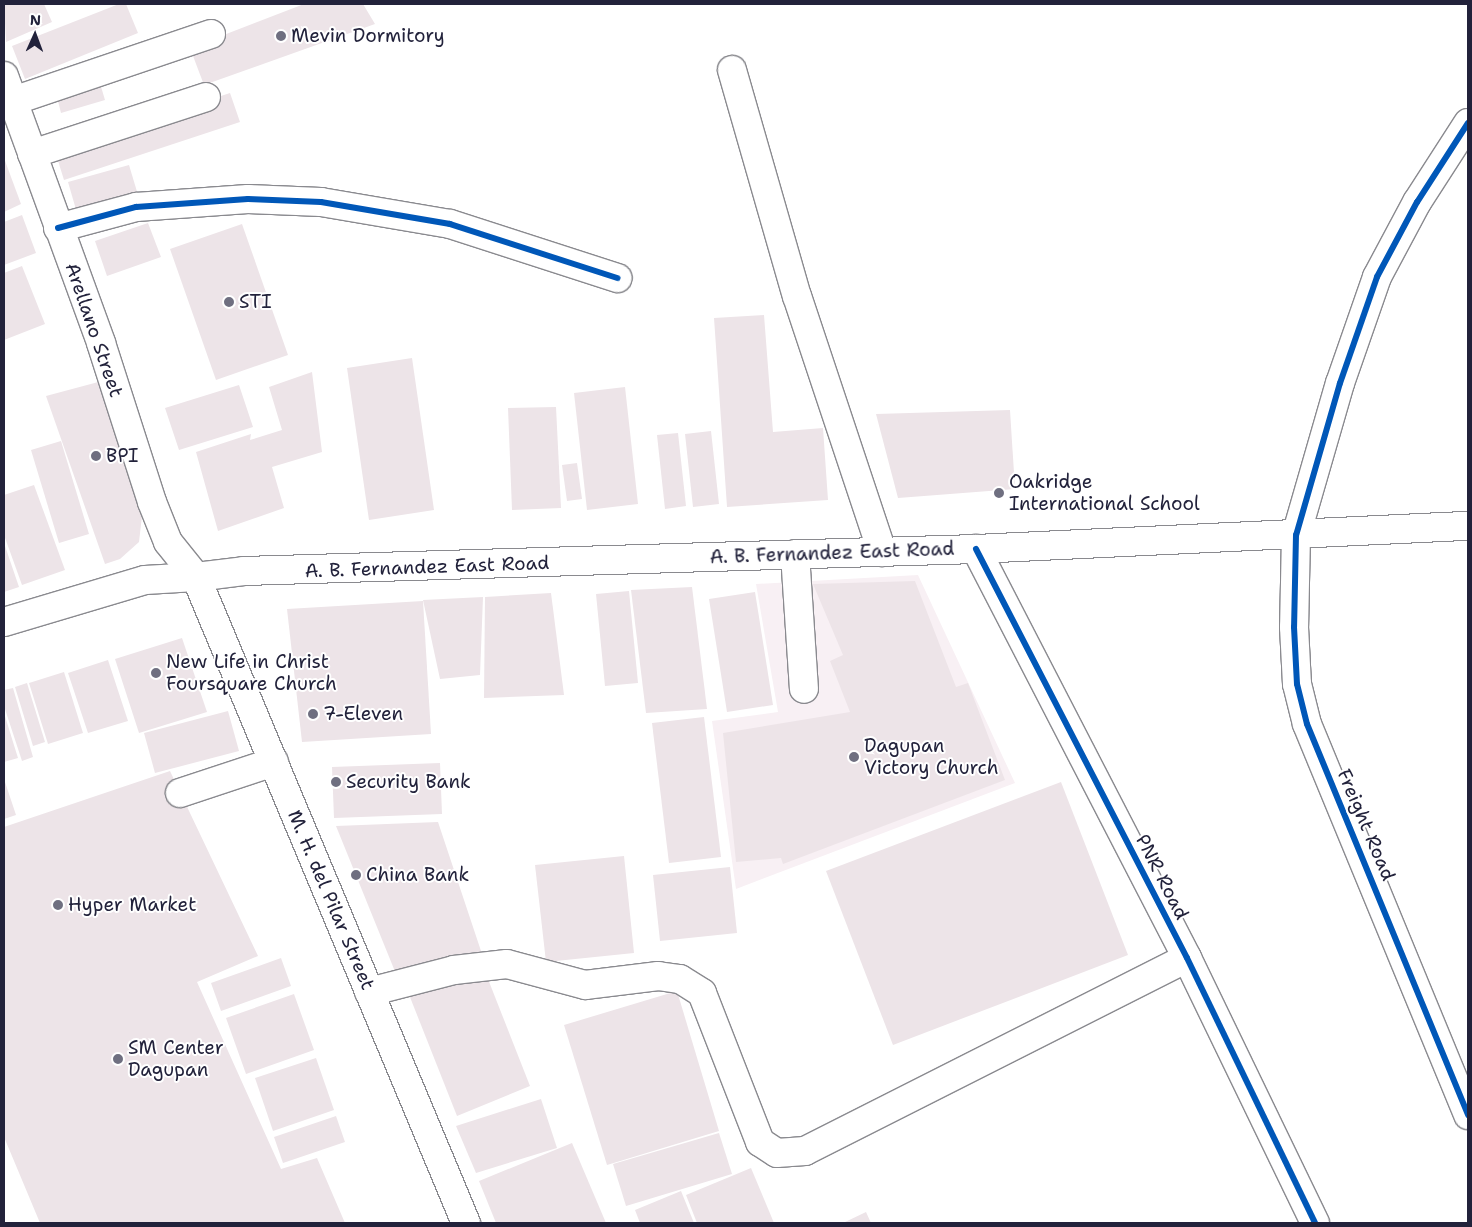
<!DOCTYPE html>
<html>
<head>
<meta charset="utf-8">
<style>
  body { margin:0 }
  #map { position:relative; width:1472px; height:1227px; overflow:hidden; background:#fff; font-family:"Shantell Sans",sans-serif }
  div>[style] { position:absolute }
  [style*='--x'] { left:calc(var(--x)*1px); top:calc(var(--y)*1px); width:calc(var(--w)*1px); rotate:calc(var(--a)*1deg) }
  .built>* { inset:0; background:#f8f0f4 }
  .building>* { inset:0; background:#ede4e8 }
  .roads { filter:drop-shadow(1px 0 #8a8a8f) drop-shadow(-1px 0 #8a8a8f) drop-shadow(0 1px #8a8a8f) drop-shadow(0 -1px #8a8a8f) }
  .minor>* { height:28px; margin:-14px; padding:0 14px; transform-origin:14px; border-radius:14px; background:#fff }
  .major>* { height:28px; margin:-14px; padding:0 14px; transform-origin:14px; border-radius:14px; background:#fff }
  .highway>* { height:28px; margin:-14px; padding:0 14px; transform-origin:14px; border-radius:14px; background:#fff }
  .cycleway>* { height:6px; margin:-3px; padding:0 3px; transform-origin:3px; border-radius:3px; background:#0057b8 }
  .dots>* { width:14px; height:14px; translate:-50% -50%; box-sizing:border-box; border:2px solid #fff; border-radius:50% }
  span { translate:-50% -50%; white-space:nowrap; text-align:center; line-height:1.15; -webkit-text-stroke:4px #fff; paint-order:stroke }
  .poi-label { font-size:19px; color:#22223b }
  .left { translate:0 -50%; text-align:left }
  .street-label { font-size:19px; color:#22223b }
  .frame { position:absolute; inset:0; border:5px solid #22223b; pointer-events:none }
  .north { position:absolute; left:10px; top:10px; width:50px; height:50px; -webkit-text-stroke:4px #fff; paint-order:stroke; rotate:2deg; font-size:14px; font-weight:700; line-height:20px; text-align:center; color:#22223b }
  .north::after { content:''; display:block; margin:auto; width:18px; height:22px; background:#22223b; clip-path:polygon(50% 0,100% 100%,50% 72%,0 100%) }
</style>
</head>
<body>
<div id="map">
  <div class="built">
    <i style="clip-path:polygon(918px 575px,1015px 783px,736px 889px,712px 721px,778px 712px,756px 584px)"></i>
  </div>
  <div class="building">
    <i style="clip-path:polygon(4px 4px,44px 4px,52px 22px,6px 42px)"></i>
    <i style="clip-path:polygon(119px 4px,126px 4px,138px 33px,25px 79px,12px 46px)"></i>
    <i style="clip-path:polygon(304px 4px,363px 4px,375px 24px,204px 85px,190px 48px)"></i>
    <i style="clip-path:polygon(99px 80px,105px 100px,61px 113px,56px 93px)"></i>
    <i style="clip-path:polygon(230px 93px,240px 122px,64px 180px,55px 151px)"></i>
    <i style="clip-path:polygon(4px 158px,21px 204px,4px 212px)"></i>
    <i style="clip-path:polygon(129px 165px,138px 195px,77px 213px,68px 182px)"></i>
    <i style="clip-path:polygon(22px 215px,36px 253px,4px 265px,4px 222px)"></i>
    <i style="clip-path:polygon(148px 223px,161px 257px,107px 276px,95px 241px)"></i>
    <i style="clip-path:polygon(242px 224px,288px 355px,216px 380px,170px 249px)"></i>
    <i style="clip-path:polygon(22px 266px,45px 324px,4px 340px,4px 273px)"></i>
    <i style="clip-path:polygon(764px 315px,773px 432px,823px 428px,828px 500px,727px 507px,714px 318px)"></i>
    <i style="clip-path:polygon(412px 358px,434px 510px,369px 520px,347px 368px)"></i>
    <i style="clip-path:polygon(312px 372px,322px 452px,272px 467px,284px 508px,218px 531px,196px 452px,251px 434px,250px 440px,282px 430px,269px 387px)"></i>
    <i style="clip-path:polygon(102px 381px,142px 516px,139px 542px,120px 559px,105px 564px,46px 396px)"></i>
    <i style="clip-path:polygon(239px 385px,253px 427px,179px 450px,165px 408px)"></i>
    <i style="clip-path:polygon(625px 387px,638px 504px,587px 510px,574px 393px)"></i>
    <i style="clip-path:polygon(556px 407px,561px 508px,512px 510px,508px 408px)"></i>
    <i style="clip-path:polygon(1010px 410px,1015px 489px,898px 498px,876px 414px)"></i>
    <i style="clip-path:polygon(711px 431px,719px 504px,693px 507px,685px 434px)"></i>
    <i style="clip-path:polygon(678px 433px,686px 506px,665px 509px,657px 435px)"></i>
    <i style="clip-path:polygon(61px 441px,89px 534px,59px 543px,31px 450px)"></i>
    <i style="clip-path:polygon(577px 463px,582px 499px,567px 501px,562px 465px)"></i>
    <i style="clip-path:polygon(34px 485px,65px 570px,22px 585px,4px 535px,4px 495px)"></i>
    <i style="clip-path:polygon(4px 543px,19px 587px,4px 592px)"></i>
    <i style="clip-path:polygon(915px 581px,956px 687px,968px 683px,1005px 780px,783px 864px,781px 858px,736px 862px,723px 733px,850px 712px,830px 661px,843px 655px,813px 584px)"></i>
    <i style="clip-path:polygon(692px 587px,707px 709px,646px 713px,631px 590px)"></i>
    <i style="clip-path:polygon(629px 591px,638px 683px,605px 686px,596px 594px)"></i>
    <i style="clip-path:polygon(755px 592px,773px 705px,727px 712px,709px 599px)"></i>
    <i style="clip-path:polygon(551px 593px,564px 695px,484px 698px,485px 597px)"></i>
    <i style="clip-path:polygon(483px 597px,480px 675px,440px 679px,423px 600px)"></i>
    <i style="clip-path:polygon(423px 601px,431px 734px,302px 742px,287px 609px)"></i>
    <i style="clip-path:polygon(182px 638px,207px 712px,139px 733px,115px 659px)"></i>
    <i style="clip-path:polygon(108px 660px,128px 721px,88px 733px,68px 673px)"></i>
    <i style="clip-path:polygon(64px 672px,83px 733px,48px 744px,29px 683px)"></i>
    <i style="clip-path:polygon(27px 683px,45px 742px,33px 746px,15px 687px)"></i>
    <i style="clip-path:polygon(13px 688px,33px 757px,22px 761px,4px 706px,4px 690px)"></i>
    <i style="clip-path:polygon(228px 711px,239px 751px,155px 773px,144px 733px)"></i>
    <i style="clip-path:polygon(4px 713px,18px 758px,4px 762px)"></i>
    <i style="clip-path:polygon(704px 717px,721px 857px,669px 863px,652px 723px)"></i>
    <i style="clip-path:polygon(440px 763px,442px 814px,334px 818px,332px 767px)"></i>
    <i style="clip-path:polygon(170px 771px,258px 956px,197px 982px,281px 1169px,317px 1158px,345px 1223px,40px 1223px,4px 1137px,4px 827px)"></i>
    <i style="clip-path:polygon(4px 779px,16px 815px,4px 819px)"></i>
    <i style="clip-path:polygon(1061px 782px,1128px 955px,893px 1045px,826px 871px)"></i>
    <i style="clip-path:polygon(438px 822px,483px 957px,396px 974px,336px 826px)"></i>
    <i style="clip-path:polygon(624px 856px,634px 953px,546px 962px,535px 865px)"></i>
    <i style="clip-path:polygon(730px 867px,737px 933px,660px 941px,653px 875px)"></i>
    <i style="clip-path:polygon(281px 958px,291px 986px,221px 1011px,211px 983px)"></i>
    <i style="clip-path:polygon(486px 974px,530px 1086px,457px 1116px,406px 987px)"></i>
    <i style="clip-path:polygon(677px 991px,719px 1131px,607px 1165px,564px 1025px)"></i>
    <i style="clip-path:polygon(294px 994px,314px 1050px,246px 1074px,226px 1018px)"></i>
    <i style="clip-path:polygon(316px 1058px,334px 1110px,273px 1131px,255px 1078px)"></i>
    <i style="clip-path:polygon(541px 1099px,557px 1148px,476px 1173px,456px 1126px)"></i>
    <i style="clip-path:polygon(336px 1116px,345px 1142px,283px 1163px,274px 1137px)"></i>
    <i style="clip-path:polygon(719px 1133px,732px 1174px,626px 1206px,613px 1164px)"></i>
    <i style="clip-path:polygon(572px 1143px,606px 1223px,496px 1223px,479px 1181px)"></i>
    <i style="clip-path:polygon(751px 1168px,774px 1223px,697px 1223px,686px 1195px)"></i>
    <i style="clip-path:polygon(681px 1191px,694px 1223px,640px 1223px,635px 1210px)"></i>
    <i style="clip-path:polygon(866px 1212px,871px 1223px,843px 1223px)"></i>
  </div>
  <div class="roads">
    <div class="minor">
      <i style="--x:732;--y:70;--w:235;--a:74"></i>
      <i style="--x:797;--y:296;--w:270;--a:71.6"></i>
      <i style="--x:13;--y:101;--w:209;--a:-18.7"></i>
      <i style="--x:1468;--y:123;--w:94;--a:122.8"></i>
      <i style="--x:1417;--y:202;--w:85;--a:118.1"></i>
      <i style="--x:1377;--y:277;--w:112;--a:109.2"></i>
      <i style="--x:1340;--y:383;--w:158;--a:106.1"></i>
      <i style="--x:1296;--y:535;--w:92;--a:91.2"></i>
      <i style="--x:1294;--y:627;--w:57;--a:87"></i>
      <i style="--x:1297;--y:684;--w:41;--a:76"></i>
      <i style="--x:1307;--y:724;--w:423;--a:67.6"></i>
      <i style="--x:32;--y:154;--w:183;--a:-18.1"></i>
      <i style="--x:58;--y:228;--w:81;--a:-15.1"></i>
      <i style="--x:136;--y:207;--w:112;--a:-4.1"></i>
      <i style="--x:248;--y:199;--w:73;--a:2.4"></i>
      <i style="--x:321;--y:202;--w:131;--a:9.7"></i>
      <i style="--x:450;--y:224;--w:176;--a:17.9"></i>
      <i style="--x:976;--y:549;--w:460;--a:62.7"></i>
      <i style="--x:1187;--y:958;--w:294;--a:64.2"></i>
      <i style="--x:795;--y:554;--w:135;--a:86.2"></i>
      <i style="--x:180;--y:793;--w:99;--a:-18.3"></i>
      <i style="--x:369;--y:992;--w:88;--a:-14.5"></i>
      <i style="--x:454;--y:970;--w:53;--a:-6.5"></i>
      <i style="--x:507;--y:964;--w:81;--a:15.1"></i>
      <i style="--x:585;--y:985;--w:74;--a:-7"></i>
      <i style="--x:658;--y:976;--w:22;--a:8"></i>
      <i style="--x:680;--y:979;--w:26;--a:32"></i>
      <i style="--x:702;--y:993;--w:160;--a:68.7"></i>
      <i style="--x:760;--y:1142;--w:20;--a:33"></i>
      <i style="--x:777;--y:1153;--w:28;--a:-4"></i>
      <i style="--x:805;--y:1151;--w:428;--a:-26.8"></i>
    </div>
    <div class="major">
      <i style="--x:4;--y:622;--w:147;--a:-16.6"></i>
      <i style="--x:145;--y:580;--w:51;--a:-3.4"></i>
      <i style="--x:196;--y:577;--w:700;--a:67.32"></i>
    </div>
    <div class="highway">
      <i style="--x:4;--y:76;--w:284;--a:70"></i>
      <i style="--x:101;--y:343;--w:167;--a:72.2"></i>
      <i style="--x:152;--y:502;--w:43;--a:68.2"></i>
      <i style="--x:168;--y:542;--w:45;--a:51.3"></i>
      <i style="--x:196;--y:577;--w:48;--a:-7.1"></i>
      <i style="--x:244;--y:571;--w:732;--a:-1.72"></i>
      <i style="--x:976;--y:549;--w:493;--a:-2.7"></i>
    </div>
  </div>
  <div class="cycleway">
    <i style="--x:1468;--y:123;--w:94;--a:122.8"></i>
    <i style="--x:1417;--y:202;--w:85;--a:118.1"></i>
    <i style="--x:1377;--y:277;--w:112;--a:109.2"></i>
    <i style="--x:1340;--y:383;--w:158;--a:106.1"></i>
    <i style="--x:1296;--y:535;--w:92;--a:91.2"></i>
    <i style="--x:1294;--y:627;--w:57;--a:87"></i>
    <i style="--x:1297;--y:684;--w:41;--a:76"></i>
    <i style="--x:1307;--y:724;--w:423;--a:67.6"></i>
    <i style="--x:58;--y:228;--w:81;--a:-15.1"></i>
    <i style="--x:136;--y:207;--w:112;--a:-4.1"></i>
    <i style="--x:248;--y:199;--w:73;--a:2.4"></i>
    <i style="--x:321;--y:202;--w:131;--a:9.7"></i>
    <i style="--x:450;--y:224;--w:176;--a:17.9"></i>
    <i style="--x:976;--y:549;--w:460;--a:62.7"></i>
    <i style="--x:1187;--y:958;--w:294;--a:64.2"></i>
  </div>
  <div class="dots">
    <i style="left:281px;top:36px;background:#6f6f80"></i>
    <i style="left:229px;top:302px;background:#6f6f80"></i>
    <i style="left:96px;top:456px;background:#6f6f80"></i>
    <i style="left:999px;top:493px;background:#6f6f80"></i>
    <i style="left:156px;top:673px;background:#6f6f80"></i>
    <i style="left:313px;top:714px;background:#6f6f80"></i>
    <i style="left:854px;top:757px;background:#6f6f80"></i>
    <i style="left:336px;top:782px;background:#6f6f80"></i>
    <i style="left:356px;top:875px;background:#6f6f80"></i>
    <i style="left:58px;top:905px;background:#6f6f80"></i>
    <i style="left:118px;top:1059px;background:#6f6f80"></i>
  </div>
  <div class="poi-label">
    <span class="left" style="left:291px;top:36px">Mevin Dormitory</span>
    <span class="left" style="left:239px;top:302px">STI</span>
    <span class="left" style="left:106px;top:456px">BPI</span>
    <span class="left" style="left:1009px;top:493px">Oakridge<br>International School</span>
    <span class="left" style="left:166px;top:673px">New Life in Christ<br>Foursquare Church</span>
    <span class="left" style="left:323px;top:714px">7-Eleven</span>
    <span class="left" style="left:864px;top:757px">Dagupan<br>Victory Church</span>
    <span class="left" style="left:346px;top:782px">Security Bank</span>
    <span class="left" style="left:366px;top:875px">China Bank</span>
    <span class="left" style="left:68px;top:905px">Hyper Market</span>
    <span class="left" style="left:128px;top:1059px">SM Center<br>Dagupan</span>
  </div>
  <div class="street-label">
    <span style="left:94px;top:330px;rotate:71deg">Arellano Street</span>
    <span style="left:832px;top:553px;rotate:-2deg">A. B. Fernandez East Road</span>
    <span style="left:427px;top:567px;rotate:-2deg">A. B. Fernandez East Road</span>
    <span style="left:1366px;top:825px;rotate:67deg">Freight Road</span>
    <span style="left:1162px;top:877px;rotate:63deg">PNR Road</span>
    <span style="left:331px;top:900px;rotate:67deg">M. H. del Pilar Street</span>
  </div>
  <div class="frame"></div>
  <div class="north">N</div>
</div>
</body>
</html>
